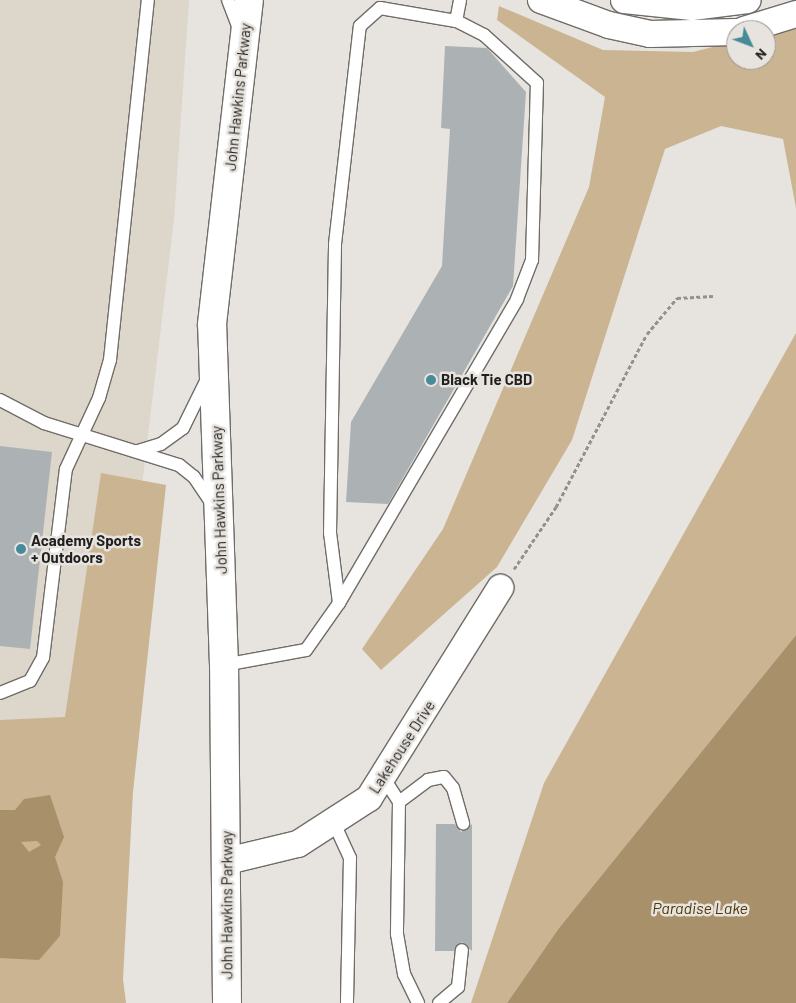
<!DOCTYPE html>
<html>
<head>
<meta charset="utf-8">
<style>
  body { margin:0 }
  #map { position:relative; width:796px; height:1003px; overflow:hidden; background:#e7e3de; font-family:Barlow,sans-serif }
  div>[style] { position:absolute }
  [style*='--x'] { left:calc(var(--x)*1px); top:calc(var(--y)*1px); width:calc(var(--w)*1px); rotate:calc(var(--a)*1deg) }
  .built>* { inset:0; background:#ddd6ca }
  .green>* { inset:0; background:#cbb491 }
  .water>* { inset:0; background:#a8906b }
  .building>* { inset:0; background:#acb2b4 }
  .path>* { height:3px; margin-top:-1.5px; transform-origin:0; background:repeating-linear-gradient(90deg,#94918d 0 4px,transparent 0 6.5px) }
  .roads { filter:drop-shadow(1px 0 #706d68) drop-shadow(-1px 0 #706d68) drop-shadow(0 1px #706d68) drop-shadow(0 -1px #706d68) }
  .service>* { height:12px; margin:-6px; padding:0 6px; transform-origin:6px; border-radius:6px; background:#fff }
  .minor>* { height:26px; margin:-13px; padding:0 13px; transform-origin:13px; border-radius:13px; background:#fff }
  .secondary>* { height:28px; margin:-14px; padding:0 14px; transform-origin:14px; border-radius:14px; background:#fff }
  .dots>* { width:14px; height:14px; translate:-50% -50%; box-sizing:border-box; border:2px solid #e7e3de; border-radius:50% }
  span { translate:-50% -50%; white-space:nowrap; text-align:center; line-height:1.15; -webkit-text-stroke:5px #e7e3de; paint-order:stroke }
  .street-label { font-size:15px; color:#201f1d }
  .poi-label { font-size:15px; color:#201f1d; font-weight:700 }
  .left { translate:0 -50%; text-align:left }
  .water-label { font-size:16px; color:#4f3604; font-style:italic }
  .north { position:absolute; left:726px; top:20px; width:50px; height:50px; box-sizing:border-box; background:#e7e3de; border:1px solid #979591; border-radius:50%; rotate:133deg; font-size:14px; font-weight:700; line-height:20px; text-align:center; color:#201f1d }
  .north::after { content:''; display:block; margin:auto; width:18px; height:22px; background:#478a99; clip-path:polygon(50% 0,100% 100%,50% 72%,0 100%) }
</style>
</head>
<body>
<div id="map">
  <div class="built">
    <i style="clip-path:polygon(0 0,189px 0,174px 219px,106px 785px,0 764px)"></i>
  </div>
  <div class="green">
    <i style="clip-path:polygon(499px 6px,603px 50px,693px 52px,736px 41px,736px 60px,766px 60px,766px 34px,796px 27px,796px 208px,783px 139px,721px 126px,665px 149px,572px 440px,497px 567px,381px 670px,362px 649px,443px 529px,589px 187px,605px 97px,497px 20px)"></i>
    <i style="clip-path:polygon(796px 333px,796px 635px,559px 928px,507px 1003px,471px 1003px,544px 783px)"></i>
    <i style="clip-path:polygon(101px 473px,166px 485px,133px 792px,123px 979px,126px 1003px,0 1003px,0 720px,65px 717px)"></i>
  </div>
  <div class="water">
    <i style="clip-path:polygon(796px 635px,796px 1003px,507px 1003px,559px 928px)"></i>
    <i style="clip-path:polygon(evenodd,50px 795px,64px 837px,55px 857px,63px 882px,60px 936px,39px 960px,0 958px,0 810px,15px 810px,24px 799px,50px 795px,21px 842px,37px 841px,41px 845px,29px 852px,21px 842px)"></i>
  </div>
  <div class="building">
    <i style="clip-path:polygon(445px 46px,487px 48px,526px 92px,513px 286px,388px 504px,346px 502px,351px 422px,442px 266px,450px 129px,441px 128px)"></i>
    <i style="clip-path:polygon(0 446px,52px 452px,30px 649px,0 646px)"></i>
    <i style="clip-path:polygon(436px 824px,455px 824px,461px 832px,472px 824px,472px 951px,462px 942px,454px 951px,435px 951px)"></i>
  </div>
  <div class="path">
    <i style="--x:514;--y:569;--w:75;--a:-55.9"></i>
    <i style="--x:556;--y:507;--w:195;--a:-62.3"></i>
    <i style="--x:647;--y:334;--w:47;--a:-50.2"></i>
    <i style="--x:677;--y:298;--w:36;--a:-3"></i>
  </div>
  <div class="roads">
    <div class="service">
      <i style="--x:228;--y:0;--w:30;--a:69"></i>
      <i style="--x:0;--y:400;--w:50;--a:27.6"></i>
      <i style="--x:44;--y:423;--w:141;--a:17.3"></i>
      <i style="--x:179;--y:465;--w:19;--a:39"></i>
      <i style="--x:194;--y:477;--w:34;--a:56"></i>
      <i style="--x:138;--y:451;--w:24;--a:-17"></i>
      <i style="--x:161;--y:444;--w:27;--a:-36"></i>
      <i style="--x:183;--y:428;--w:52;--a:-63.9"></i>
      <i style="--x:339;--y:603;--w:71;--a:-97.3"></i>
      <i style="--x:330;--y:533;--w:289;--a:-89"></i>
      <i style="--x:335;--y:244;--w:219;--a:-83.5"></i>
      <i style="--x:360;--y:26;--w:27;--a:-42"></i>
      <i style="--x:380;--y:8;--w:77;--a:9.7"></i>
      <i style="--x:456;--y:21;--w:21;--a:-79"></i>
      <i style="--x:224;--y:665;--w:83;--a:-10.4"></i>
      <i style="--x:306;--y:650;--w:57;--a:-54.9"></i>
      <i style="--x:339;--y:603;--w:352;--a:-59.6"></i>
      <i style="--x:517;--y:299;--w:42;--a:-69"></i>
      <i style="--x:532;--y:260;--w:177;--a:-88.4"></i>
      <i style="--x:537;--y:83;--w:72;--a:-137.8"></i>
      <i style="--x:484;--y:35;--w:31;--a:-153"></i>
      <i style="--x:0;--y:693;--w:32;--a:-22"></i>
      <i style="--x:30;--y:681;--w:26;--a:-61"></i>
      <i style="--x:43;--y:658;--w:190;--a:-83.1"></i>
      <i style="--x:66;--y:469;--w:78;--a:-65.1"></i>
      <i style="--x:99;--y:398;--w:40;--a:-74"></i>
      <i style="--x:110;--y:360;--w:362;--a:-84"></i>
      <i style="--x:383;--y:777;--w:30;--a:57"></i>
      <i style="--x:399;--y:802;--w:132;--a:90.9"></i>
      <i style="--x:397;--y:934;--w:41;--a:80.1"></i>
      <i style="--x:404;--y:974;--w:32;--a:64"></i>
      <i style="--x:399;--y:802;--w:36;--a:-37"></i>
      <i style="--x:428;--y:780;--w:16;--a:-11"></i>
      <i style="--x:444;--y:777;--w:14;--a:51"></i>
      <i style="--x:453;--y:788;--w:37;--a:74"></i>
      <i style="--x:333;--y:821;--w:41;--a:65.3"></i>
      <i style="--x:350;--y:858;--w:145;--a:91.2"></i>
      <i style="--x:439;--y:1003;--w:25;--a:-40"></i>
      <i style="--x:458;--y:987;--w:37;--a:-84"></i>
    </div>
    <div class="minor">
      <i style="--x:541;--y:0;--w:72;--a:20.2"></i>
      <i style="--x:609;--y:25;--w:42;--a:12.4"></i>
      <i style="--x:650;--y:34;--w:86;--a:-1.3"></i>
      <i style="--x:624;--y:0;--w:68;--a:5.9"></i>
      <i style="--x:692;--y:7;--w:56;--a:-7.1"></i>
      <i style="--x:744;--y:30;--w:54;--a:-17.1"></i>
      <i style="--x:227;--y:861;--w:73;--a:-13.5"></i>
      <i style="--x:298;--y:844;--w:85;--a:-32.9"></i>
      <i style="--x:369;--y:798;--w:248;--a:-58"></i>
    </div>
    <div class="secondary">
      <i style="--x:227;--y:1003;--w:338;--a:-90.5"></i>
      <i style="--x:224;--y:665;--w:341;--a:-92"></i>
      <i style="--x:212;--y:324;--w:326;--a:-83.5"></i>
    </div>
  </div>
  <div class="dots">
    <i style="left:431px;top:380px;background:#478a99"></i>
    <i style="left:21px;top:549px;background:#478a99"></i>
  </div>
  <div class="street-label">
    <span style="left:238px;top:97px;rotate:-84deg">John Hawkins Parkway</span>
    <span style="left:219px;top:500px;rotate:-92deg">John Hawkins Parkway</span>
    <span style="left:402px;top:747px;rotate:-57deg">Lakehouse Drive</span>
    <span style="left:227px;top:905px;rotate:-90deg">John Hawkins Parkway</span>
  </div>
  <div class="poi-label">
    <span class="left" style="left:441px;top:380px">Black Tie CBD</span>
    <span class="left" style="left:31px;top:549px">Academy Sports<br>+ Outdoors</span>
  </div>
  <div class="water-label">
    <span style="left:700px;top:908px">Paradise Lake</span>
  </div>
  <div class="north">N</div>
</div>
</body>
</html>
